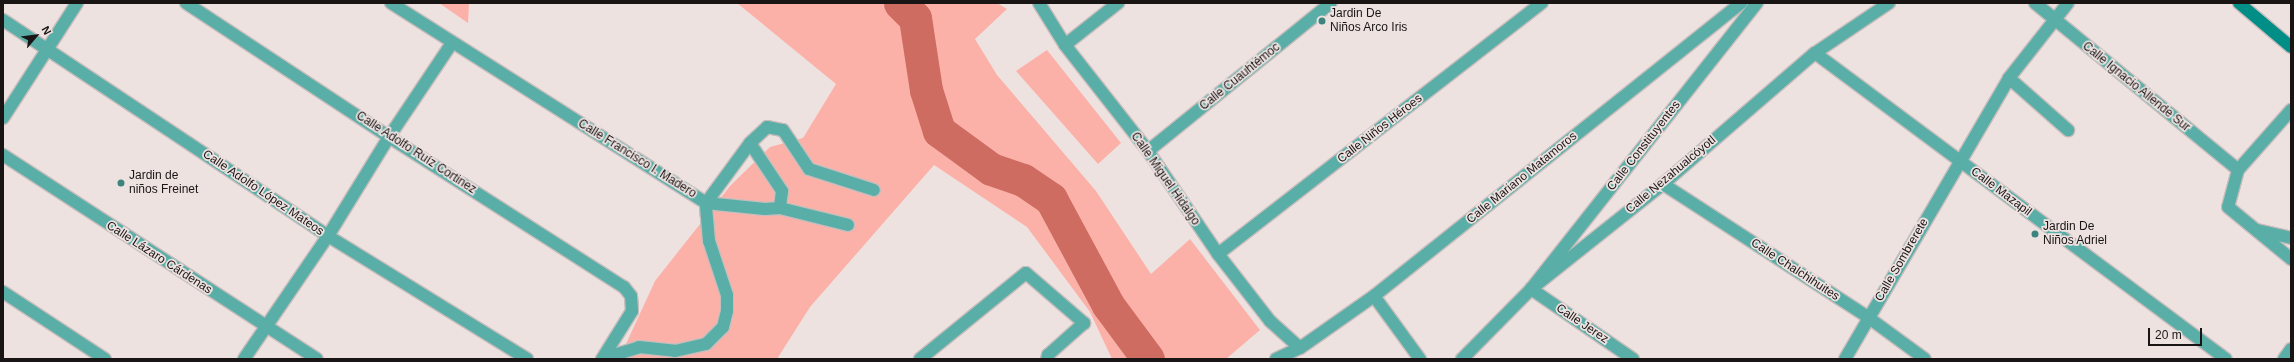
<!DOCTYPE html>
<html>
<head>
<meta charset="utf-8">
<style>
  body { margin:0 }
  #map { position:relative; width:2294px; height:362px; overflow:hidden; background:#eee2e1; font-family:Helvetica,sans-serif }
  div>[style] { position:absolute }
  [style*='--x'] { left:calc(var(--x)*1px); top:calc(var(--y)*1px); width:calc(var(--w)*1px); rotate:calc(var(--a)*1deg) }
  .green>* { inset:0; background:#fbb1a8 }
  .river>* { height:33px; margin:-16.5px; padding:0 16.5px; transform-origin:16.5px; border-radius:16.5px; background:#cf6c62 }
  .roads { filter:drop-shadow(1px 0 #c7bdbc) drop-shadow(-1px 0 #c7bdbc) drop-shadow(0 1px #c7bdbc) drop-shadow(0 -1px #c7bdbc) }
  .street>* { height:12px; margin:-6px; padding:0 6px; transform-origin:6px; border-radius:6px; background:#59afa7 }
  .secondary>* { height:12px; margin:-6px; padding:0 6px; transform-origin:6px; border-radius:6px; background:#008e86 }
  .dots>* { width:11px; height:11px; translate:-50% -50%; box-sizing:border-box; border:2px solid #eee2e1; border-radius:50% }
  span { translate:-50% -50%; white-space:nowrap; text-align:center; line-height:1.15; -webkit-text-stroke:3.5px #eee2e1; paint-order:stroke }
  .poi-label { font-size:12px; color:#181514 }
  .left { translate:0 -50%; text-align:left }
  .street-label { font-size:12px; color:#181514 }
  .frame { position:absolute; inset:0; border:4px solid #181514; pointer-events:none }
  .north { position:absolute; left:16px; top:16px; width:40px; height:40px; -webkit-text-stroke:3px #eee2e1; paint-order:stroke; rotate:62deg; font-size:11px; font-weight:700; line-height:16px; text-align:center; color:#181514 }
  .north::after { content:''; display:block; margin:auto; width:14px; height:18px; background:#181514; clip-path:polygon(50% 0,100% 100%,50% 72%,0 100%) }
  .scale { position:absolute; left:2148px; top:328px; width:54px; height:18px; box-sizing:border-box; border:2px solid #181514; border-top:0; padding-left:5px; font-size:12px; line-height:14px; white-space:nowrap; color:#181514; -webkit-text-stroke:3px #eee2e1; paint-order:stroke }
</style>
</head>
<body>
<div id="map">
  <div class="green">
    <i style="clip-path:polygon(439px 3px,469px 3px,468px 23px)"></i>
    <i style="clip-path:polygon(737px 3px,997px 3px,1007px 9px,975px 39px,997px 75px,1096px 191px,1151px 274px,1190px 239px,1260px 330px,1226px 359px,1112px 359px,1090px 312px,1027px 227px,934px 165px,810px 307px,777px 359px,619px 359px,655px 281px,730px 186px,770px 147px,803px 138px,836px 84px)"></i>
    <i style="clip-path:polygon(1047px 50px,1121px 143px,1098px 164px,1016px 71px)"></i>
  </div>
  <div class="river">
    <i style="--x:900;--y:3;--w:21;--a:45"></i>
    <i style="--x:915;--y:18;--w:73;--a:81.3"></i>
    <i style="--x:926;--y:90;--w:43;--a:72.4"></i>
    <i style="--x:939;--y:131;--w:64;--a:36.2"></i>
    <i style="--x:991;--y:169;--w:34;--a:19"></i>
    <i style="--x:1023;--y:180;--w:34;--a:34"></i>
    <i style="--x:1051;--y:199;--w:120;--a:61.7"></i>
    <i style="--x:1108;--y:305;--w:67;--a:53.5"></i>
  </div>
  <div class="roads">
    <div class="street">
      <i style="--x:186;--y:3;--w:243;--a:33.4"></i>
      <i style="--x:389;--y:137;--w:279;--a:32.6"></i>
      <i style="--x:624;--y:287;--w:11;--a:52"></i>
      <i style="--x:631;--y:296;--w:15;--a:86"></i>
      <i style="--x:632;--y:311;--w:57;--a:122"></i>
      <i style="--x:391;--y:3;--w:373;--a:32.4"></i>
      <i style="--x:706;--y:203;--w:59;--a:5.8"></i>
      <i style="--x:765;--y:209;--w:15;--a:-4"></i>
      <i style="--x:780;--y:208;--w:70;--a:14"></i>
      <i style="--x:1039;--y:3;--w:49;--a:58.2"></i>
      <i style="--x:1065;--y:45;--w:135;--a:51.9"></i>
      <i style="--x:1148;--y:151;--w:125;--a:55.8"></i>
      <i style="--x:1218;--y:254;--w:85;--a:52.2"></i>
      <i style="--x:1270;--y:321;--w:40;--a:42"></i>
      <i style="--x:2035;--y:3;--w:263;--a:39.4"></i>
      <i style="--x:3;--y:20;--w:390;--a:33.6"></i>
      <i style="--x:328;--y:236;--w:234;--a:31.7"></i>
      <i style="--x:1065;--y:45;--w:68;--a:-38.4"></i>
      <i style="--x:1815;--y:53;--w:512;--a:36.67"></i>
      <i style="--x:2009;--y:78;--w:79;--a:41.4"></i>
      <i style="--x:2291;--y:110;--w:80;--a:131.5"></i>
      <i style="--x:2238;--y:170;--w:38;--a:105"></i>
      <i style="--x:2228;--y:207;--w:82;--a:39.5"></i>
      <i style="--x:3;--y:118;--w:137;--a:-57.2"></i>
      <i style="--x:750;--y:143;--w:58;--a:56.3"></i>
      <i style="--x:782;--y:191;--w:17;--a:97"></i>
      <i style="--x:1148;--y:151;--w:235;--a:-39"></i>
      <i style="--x:3;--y:155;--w:374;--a:33"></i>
      <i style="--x:1663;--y:184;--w:246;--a:33"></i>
      <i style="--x:1869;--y:318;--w:69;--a:36.2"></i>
      <i style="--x:706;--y:203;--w:74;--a:-53.7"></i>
      <i style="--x:750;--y:143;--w:23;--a:-43"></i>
      <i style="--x:767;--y:127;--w:16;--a:11"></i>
      <i style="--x:783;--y:130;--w:47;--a:56.3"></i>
      <i style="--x:809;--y:169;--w:68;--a:17.9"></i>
      <i style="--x:2257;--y:230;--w:35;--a:13"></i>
      <i style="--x:1218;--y:254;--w:410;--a:-37.8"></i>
      <i style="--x:3;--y:292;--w:122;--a:33.3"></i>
      <i style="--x:1374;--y:296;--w:78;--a:53.9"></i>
      <i style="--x:604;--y:358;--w:37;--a:-17"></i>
      <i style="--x:639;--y:347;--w:36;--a:6"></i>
      <i style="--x:675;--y:351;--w:32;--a:-13"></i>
      <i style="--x:706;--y:344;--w:24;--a:-45"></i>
      <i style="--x:723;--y:327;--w:16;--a:-76"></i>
      <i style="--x:727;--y:311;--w:16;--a:-90"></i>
      <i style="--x:727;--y:295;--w:57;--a:-108.4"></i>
      <i style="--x:709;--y:241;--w:38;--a:-95"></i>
      <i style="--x:244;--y:359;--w:149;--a:-55.7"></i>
      <i style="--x:328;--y:236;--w:116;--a:-58.4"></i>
      <i style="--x:389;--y:137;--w:113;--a:-56.2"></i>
      <i style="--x:920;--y:359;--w:136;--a:-39.1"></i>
      <i style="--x:1026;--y:273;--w:77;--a:40.8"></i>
      <i style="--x:1084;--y:323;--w:48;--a:138.4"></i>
      <i style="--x:1048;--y:355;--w:4;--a:104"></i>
      <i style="--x:1276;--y:359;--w:26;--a:-25"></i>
      <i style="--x:1300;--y:348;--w:90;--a:-35.1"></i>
      <i style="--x:1374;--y:296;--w:470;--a:-38.6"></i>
      <i style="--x:1462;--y:359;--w:98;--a:-45.4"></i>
      <i style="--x:1531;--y:289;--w:169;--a:-38.5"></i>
      <i style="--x:1663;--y:184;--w:201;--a:-40.8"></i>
      <i style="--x:1815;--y:53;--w:89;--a:-34"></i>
      <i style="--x:1633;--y:359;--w:124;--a:-145.5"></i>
      <i style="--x:1531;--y:289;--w:365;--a:-51.7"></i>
      <i style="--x:1845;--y:359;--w:325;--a:-59.7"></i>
      <i style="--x:2009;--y:78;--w:95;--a:-51.8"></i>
      <i style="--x:2284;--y:359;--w:12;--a:-55"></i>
    </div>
    <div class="secondary">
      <i style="--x:2239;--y:3;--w:68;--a:40.2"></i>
    </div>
  </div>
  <div class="dots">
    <i style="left:1322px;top:21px;background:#3d847e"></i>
    <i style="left:121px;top:183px;background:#3d847e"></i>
    <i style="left:2035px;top:234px;background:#3d847e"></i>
  </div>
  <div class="poi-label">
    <span class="left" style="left:1330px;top:21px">Jardin De<br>Niños Arco Iris</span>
    <span class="left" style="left:129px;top:183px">Jardin de<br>niños Freinet</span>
    <span class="left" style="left:2043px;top:234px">Jardin De<br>Niños Adriel</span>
  </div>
  <div class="street-label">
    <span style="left:1240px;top:77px;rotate:-39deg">Calle Cuauhtémoc</span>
    <span style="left:2136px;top:87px;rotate:39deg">Calle Ignacio Allende Sur</span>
    <span style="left:1380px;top:129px;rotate:-38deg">Calle Niños Héroes</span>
    <span style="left:1644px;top:146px;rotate:-52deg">Calle Constituyentes</span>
    <span style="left:416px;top:153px;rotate:33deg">Calle Adolfo Ruíz Cortinez</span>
    <span style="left:637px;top:159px;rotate:32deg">Calle Francisco I. Madero</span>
    <span style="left:1671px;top:175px;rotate:-40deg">Calle Nezahualcóyotl</span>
    <span style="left:1522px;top:178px;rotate:-39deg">Calle Mariano Matamoros</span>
    <span style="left:1165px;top:179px;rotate:55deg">Calle Miguel Hidalgo</span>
    <span style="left:2001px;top:192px;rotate:37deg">Calle Mazapil</span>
    <span style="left:263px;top:193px;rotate:34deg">Calle Adolfo López Mateos</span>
    <span style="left:159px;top:258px;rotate:33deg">Calle Lázaro Cárdenas</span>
    <span style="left:1902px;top:260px;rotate:-60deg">Calle Sombrerete</span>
    <span style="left:1795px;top:270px;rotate:33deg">Calle Chalchihuites</span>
    <span style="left:1582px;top:324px;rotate:34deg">Calle Jerez</span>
  </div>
  <div class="frame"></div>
  <div class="north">N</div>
  <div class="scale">20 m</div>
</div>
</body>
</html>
